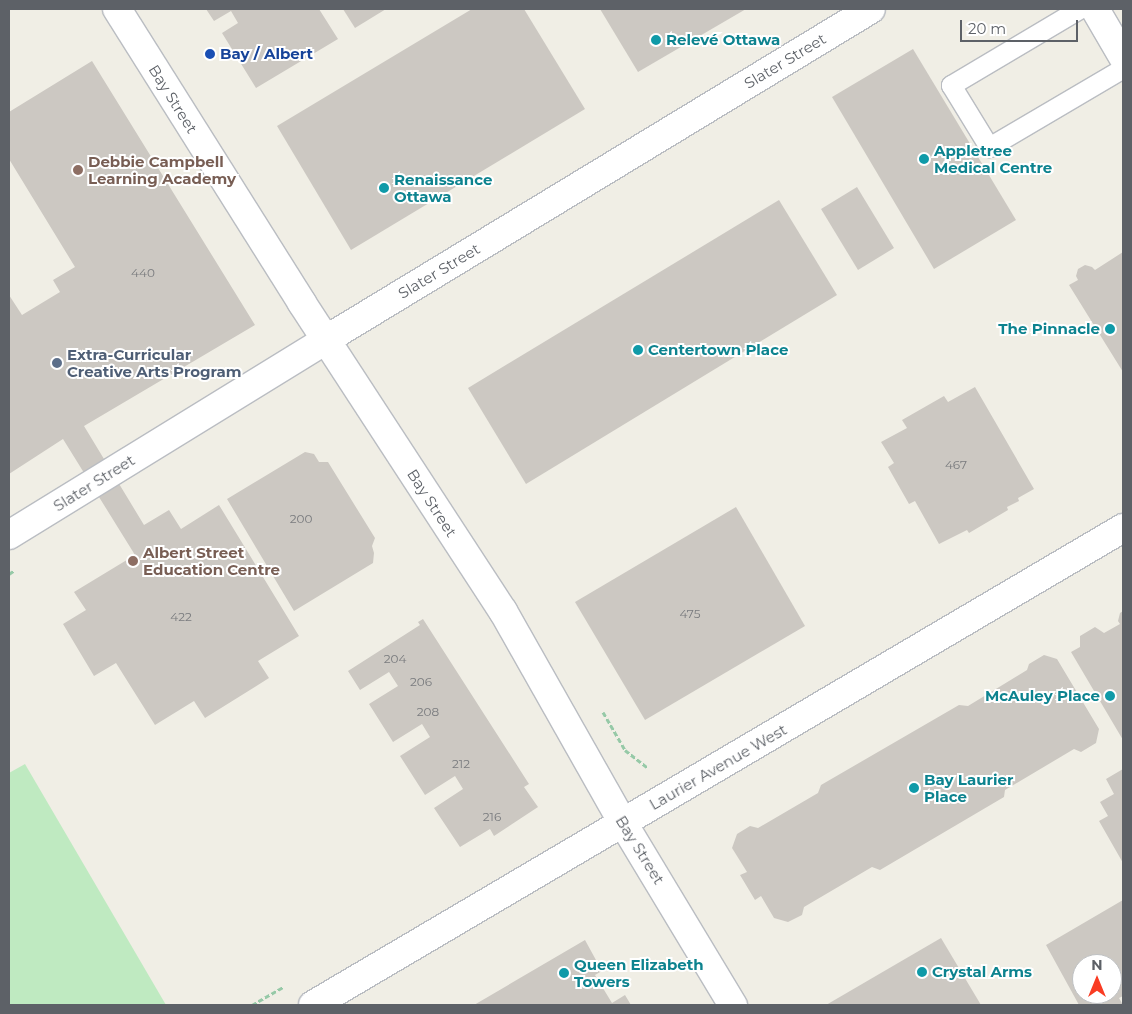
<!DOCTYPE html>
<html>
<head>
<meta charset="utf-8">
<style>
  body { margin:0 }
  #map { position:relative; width:1132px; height:1014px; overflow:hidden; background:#f0eee5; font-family:Montserrat,sans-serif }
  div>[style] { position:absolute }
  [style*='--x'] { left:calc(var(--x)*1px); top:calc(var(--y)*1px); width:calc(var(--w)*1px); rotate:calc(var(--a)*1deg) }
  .green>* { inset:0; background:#bfeac1 }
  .building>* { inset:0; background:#ccc8c2 }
  .path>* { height:3px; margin-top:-1.5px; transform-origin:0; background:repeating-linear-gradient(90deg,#96c9a7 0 5px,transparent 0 7.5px) }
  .roads { filter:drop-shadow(1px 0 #babdc2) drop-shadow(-1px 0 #babdc2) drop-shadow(0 1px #babdc2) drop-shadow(0 -1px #babdc2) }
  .lane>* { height:19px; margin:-9.5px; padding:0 9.5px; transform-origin:9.5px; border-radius:9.5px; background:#fff }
  .street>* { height:28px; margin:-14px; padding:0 14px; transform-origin:14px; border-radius:14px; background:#fff }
  .secondary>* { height:28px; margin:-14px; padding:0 14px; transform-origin:14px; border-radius:14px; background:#fff }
  .dots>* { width:14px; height:14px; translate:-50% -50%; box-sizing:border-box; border:2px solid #fff; border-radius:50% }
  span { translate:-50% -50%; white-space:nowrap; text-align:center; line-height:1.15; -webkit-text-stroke:4px #fff; paint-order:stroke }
  .number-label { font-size:12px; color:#797b7e }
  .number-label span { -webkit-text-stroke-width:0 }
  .culture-label { font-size:15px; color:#0d838f; font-weight:700 }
  .left { translate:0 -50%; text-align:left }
  .right { translate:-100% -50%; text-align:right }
  .transit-label { font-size:15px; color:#164399; font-weight:700 }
  .street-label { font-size:15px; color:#5d6167 }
  .education-label { font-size:15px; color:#785e54; font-weight:700 }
  .service-label { font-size:15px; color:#4e5e75; font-weight:700 }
  .frame { position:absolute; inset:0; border:10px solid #5d6167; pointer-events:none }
  .north { position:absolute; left:1072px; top:954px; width:50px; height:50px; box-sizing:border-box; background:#fff; border:1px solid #bec0c2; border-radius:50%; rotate:0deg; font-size:14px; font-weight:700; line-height:20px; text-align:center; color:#5d6167 }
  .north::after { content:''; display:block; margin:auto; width:18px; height:22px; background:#f93c23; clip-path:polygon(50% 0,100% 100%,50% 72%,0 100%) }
  .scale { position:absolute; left:960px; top:20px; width:118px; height:22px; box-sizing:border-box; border:2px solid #5d6167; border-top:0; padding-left:6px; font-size:15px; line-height:18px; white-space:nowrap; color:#5d6167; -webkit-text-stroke:4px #fff; paint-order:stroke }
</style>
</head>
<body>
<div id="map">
  <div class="green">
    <i style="clip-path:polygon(25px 764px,166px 1005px,9px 1005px,9px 773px)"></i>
  </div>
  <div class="building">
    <i style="clip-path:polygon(206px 9px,319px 9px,338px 39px,256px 88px,222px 33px,238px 23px,231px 11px,214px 21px)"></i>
    <i style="clip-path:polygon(343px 9px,386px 9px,355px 28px)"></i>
    <i style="clip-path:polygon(472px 9px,524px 9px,585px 109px,351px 250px,277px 126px)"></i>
    <i style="clip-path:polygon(600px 9px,746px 9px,638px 72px)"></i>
    <i style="clip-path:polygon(913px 49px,1016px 220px,934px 269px,832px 97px)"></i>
    <i style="clip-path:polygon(92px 61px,255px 325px,84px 426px,144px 525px,169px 510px,181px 529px,219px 505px,299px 636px,258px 661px,269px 678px,205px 718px,194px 701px,155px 725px,116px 663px,94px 676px,63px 624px,86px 610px,74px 592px,135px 555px,63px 439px,9px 474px,9px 295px,22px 315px,60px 292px,53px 280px,75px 267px,9px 159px,9px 112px)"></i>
    <i style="clip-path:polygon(857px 187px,894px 248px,858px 270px,821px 209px)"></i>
    <i style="clip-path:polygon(779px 200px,837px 295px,526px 484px,468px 388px)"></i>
    <i style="clip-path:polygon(1123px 252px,1123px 372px,1069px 285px,1078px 280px,1076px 276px,1078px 269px,1085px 265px,1092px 267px,1095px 270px)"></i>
    <i style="clip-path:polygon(975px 387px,1034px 489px,1018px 498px,1019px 501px,1007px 507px,1008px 510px,969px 533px,967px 530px,939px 544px,915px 501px,909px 504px,888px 467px,894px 463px,881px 442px,907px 428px,902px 420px,944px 396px,948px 402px)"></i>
    <i style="clip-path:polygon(305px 452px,314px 454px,319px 462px,328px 462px,375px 538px,372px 546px,374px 553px,373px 563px,294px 611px,227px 499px)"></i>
    <i style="clip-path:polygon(736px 507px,805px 626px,645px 720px,575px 602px)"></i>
    <i style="clip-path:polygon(1123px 611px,1123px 740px,1071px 652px,1080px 647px,1080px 636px,1095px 627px,1104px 633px,1120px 624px,1118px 621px,1120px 613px)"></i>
    <i style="clip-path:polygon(423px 619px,529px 784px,524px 787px,538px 807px,494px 836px,490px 829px,460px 847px,434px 808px,463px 789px,455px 776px,425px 795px,400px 756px,430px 737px,422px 724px,393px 742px,369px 704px,398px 686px,389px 672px,360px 690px,348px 671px,420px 625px,418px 622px)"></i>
    <i style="clip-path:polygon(1044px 655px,1057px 659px,1099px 729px,1096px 743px,1081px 752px,1074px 749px,1005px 790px,1004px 797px,880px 870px,872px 867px,804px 907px,802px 915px,788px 922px,774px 918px,761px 896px,755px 900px,740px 875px,747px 872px,732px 848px,737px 834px,750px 826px,758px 828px,818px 793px,821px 785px,959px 705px,968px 706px,1027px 670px,1029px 664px)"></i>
    <i style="clip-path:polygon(1123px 769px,1123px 863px,1099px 821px,1108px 816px,1100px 802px,1114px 794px,1106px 779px)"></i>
    <i style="clip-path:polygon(evenodd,1123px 900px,1123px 996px,1119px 998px,1123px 1005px,1079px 1005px,1046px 945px,1123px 900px,1082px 964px,1112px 964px,1112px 994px,1082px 994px,1082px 964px)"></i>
    <i style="clip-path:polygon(941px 938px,981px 1005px,826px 1005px)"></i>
    <i style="clip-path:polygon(585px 940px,602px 971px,595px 975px,612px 1003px,625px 995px,631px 1005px,474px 1005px)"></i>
  </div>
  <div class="path">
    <i style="--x:9;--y:574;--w:7;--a:-34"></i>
    <i style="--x:603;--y:712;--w:44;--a:59.9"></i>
    <i style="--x:625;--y:750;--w:29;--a:38"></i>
    <i style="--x:252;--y:1005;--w:36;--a:-30"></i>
  </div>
  <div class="roads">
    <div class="lane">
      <i style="--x:1079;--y:9;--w:149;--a:149.3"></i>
      <i style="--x:951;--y:85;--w:73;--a:58.5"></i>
      <i style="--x:989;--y:147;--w:156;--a:-30.5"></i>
    </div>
    <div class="street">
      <i style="--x:623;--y:823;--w:213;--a:58.9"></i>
    </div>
    <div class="secondary">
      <i style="--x:117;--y:9;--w:347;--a:57.8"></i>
      <i style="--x:302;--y:303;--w:368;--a:56.9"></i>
      <i style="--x:503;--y:611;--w:244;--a:60.5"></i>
      <i style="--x:1095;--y:9;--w:56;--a:59.7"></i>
      <i style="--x:9;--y:535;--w:374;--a:-31.6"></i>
      <i style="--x:327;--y:339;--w:636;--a:-31.24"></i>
      <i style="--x:313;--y:1005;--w:940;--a:-30.49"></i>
    </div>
  </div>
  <div class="dots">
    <i style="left:656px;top:40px;background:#0f9aa8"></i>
    <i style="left:210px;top:54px;background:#1a4fb4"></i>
    <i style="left:924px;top:159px;background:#0f9aa8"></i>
    <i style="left:78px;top:170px;background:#8d6e63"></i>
    <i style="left:384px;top:188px;background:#0f9aa8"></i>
    <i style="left:1110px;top:329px;background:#0f9aa8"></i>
    <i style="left:638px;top:350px;background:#0f9aa8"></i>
    <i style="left:57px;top:363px;background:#5c6f8a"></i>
    <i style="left:133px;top:561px;background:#8d6e63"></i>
    <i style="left:1110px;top:696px;background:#0f9aa8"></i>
    <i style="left:914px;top:788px;background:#0f9aa8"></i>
    <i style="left:922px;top:972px;background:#0f9aa8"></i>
    <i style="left:564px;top:973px;background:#0f9aa8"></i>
  </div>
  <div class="number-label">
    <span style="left:143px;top:273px">440</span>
    <span style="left:956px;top:465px">467</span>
    <span style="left:301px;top:519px">200</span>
    <span style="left:690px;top:614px">475</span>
    <span style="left:181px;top:617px">422</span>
    <span style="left:395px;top:659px">204</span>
    <span style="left:421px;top:682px">206</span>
    <span style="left:428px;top:712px">208</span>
    <span style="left:461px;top:764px">212</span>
    <span style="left:492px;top:817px">216</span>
  </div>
  <div class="culture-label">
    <span class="left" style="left:666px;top:40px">Relevé Ottawa</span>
    <span class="left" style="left:934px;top:159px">Appletree<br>Medical Centre</span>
    <span class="left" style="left:394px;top:188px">Renaissance<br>Ottawa</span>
    <span class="right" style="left:1100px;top:329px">The Pinnacle</span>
    <span class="left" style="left:648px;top:350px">Centertown Place</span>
    <span class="right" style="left:1100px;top:696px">McAuley Place</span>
    <span class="left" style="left:924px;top:788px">Bay Laurier<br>Place</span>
    <span class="left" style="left:574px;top:973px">Queen Elizabeth<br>Towers</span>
    <span class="left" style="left:932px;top:972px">Crystal Arms</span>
  </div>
  <div class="transit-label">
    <span class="left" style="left:220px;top:54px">Bay / Albert</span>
  </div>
  <div class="street-label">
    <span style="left:785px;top:61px;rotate:-31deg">Slater Street</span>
    <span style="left:173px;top:99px;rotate:58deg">Bay Street</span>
    <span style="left:439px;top:271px;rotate:-31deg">Slater Street</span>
    <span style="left:94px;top:483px;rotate:-32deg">Slater Street</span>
    <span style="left:432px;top:503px;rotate:57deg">Bay Street</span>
    <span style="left:718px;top:767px;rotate:-30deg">Laurier Avenue West</span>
    <span style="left:640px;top:850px;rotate:58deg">Bay Street</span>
  </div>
  <div class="education-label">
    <span class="left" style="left:88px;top:170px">Debbie Campbell<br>Learning Academy</span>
    <span class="left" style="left:143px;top:561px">Albert Street<br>Education Centre</span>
  </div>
  <div class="service-label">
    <span class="left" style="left:67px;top:363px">Extra-Curricular<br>Creative Arts Program</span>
  </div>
  <div class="frame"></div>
  <div class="north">N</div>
  <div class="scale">20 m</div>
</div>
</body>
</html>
